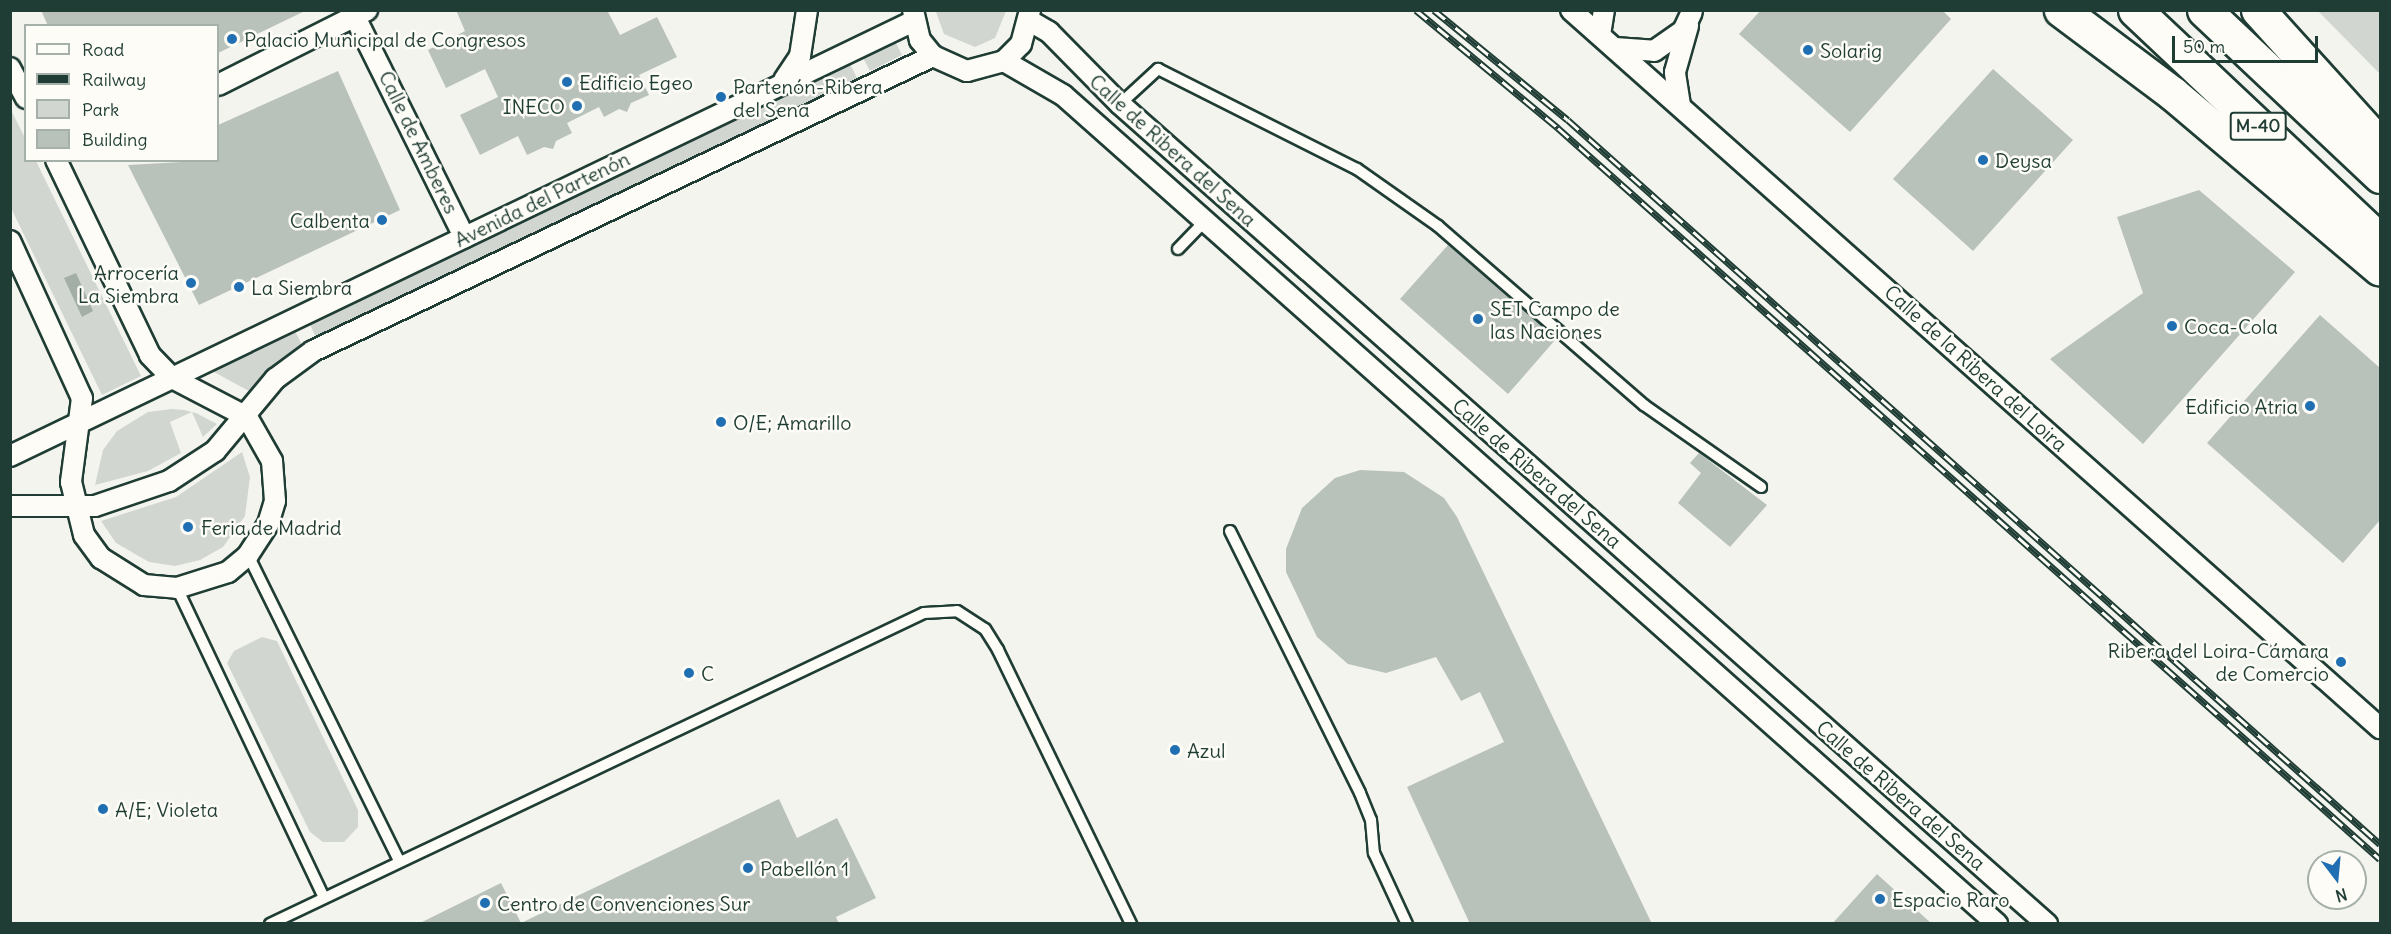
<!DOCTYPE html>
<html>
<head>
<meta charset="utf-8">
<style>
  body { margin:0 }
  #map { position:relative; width:2391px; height:934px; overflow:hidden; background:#f4f4ef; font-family:Delius,sans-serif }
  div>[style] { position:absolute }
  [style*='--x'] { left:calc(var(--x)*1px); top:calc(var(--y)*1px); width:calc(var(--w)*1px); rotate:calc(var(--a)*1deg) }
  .green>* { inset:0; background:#d1d6d1 }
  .water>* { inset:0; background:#a3aea7 }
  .building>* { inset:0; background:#b9c1bb }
  .roads { filter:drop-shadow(2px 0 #1f3d34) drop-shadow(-2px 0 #1f3d34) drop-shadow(0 2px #1f3d34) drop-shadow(0 -2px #1f3d34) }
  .service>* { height:10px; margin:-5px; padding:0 5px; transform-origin:5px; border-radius:5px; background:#fdfcf7 }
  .minor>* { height:20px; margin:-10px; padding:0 10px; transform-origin:10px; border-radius:10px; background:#fdfcf7 }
  .motorway>* { height:33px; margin:-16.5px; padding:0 16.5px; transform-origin:16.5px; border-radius:16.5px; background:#fdfcf7 }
  .rail>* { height:7px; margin-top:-3.5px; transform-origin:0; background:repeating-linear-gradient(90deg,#fdfcf7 0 14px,#1f3d34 0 28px); box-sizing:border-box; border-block:2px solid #1f3d34 }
  .dots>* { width:16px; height:16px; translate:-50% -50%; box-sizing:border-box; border:3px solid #fdfcf7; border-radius:50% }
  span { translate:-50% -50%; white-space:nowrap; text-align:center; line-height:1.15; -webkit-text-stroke:5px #fdfcf7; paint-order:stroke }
  .shield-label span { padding:2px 4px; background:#fdfcf7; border:2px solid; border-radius:4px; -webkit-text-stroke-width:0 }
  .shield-label { font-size:18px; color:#1f3d34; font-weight:700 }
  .poi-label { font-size:20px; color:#1f3d34 }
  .left { translate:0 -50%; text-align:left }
  .right { translate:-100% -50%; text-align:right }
  .street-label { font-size:20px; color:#1f3d34 }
  .frame { position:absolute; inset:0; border:12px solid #1f3d34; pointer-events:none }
  .legend { position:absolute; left:24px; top:24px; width:195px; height:138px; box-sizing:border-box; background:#fdfcf7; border:2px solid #a4b0a9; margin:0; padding:8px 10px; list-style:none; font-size:18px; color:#1f3d34 }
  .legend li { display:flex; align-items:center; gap:12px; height:30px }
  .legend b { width:30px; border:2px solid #a4b0a9 }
  .north { position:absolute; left:2307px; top:850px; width:60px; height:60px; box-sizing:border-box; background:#fdfcf7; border:2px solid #a4b0a9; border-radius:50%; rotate:164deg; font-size:16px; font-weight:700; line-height:24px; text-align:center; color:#1f3d34 }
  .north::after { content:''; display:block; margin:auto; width:21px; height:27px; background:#1f6fb2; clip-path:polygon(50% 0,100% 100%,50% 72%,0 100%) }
  .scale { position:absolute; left:2172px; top:36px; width:146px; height:27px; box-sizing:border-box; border:3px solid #1f3d34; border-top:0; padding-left:8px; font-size:18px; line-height:21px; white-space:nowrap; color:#1f3d34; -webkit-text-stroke:4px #fdfcf7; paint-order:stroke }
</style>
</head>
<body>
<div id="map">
  <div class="green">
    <i style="clip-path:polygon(1006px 11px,995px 38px,975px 47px,944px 34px,936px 12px)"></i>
    <i style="clip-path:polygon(2318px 11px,2380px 11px,2380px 74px)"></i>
    <i style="clip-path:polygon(895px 41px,902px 55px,870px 71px,862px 56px)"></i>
    <i style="clip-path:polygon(849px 62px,857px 78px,317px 340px,310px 324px)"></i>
    <i style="clip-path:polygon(10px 108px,25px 138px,26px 160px,36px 161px,141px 376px,102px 395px,11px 208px)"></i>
    <i style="clip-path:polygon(295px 331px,303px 347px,279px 360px,249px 391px,212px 371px)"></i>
    <i style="clip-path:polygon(172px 409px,184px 410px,196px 413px,217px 424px,203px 437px,192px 412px,170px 422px,181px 453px,148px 471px,95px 485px,103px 450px,117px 431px,148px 412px)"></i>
    <i style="clip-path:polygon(242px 452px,250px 477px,245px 516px,223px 547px,200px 560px,175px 566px,149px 562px,116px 543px,101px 521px,176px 497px)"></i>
    <i style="clip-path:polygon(262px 637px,277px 641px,358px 810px,358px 827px,344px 842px,323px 842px,310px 832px,227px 663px,234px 651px)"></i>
  </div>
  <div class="water">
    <i style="clip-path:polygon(76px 273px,93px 311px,82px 317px,64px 278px)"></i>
  </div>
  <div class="building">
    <i style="clip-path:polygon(41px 10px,307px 10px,218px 53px,218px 26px,48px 26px)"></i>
    <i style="clip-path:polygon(456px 10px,607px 10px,620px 35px,657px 17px,677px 57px,639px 75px,649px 95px,631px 103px,627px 112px,619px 109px,604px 117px,599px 107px,567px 123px,572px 133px,556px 141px,553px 149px,544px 147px,527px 155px,518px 136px,480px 155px,460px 115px,498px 97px,485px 69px,446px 88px,428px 50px,465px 31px)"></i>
    <i style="clip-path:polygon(1761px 10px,1942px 10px,1951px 19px,1850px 132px,1739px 34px)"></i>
    <i style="clip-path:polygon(1993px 69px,2073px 140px,1973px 251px,1893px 179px)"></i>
    <i style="clip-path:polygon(338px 71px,400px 210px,199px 305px,128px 165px,218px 160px,218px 125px)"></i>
    <i style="clip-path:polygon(2199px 190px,2295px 272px,2143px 444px,2050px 359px,2143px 293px,2117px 217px)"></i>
    <i style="clip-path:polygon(1448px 245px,1556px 339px,1508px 394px,1400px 299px)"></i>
    <i style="clip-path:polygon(2320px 315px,2380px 368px,2380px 520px,2343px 563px,2207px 443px)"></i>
    <i style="clip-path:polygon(1699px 453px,1767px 505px,1730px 547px,1678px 503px,1701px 473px,1690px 463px)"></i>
    <i style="clip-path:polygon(1360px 470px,1404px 472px,1444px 498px,1457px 517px,1652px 924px,1470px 924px,1407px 787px,1504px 742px,1480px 692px,1461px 701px,1436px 657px,1386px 673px,1348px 664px,1317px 637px,1286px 572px,1286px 549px,1302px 508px,1335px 478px)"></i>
    <i style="clip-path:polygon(779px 799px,797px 838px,837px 818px,876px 898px,836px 917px,839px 924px,418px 924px,501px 883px,521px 923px)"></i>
    <i style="clip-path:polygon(1877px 874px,1932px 924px,1832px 924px)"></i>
  </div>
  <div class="roads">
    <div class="service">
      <i style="--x:1120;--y:104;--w:52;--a:-42.6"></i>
      <i style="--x:1158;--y:69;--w:223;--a:26.7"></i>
      <i style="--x:1357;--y:169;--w:99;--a:35.1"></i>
      <i style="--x:1438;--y:226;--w:273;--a:41"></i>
      <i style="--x:1644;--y:405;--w:143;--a:35"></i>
      <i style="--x:1178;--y:249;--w:37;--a:-46"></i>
      <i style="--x:1230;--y:531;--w:292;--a:63.6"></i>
      <i style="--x:1360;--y:793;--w:29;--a:68"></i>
      <i style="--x:1371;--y:820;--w:33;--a:85"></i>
      <i style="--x:1374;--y:853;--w:78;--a:65.1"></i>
      <i style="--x:248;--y:555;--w:341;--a:63.7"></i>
      <i style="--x:177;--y:588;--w:343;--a:64.6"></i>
      <i style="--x:270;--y:924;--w:724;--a:-25.43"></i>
      <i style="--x:924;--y:613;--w:33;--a:-3"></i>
      <i style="--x:957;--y:611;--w:33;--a:33"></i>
      <i style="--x:985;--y:629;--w:25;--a:58"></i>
      <i style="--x:998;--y:650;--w:305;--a:64.1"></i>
    </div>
    <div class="minor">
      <i style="--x:913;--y:10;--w:31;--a:77"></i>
      <i style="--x:920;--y:40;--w:21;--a:51"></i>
      <i style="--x:933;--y:56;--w:37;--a:24"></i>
      <i style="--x:967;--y:71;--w:38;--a:-15"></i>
      <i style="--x:1004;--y:61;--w:24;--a:-45"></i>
      <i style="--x:1021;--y:44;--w:35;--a:-75"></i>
      <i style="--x:1571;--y:10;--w:1082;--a:41.59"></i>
      <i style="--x:355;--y:17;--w:246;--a:63.6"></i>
      <i style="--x:1030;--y:21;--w:22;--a:30"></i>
      <i style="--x:1049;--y:32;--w:101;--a:45.4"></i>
      <i style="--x:1120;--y:104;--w:1238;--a:41.5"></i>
      <i style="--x:1600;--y:35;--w:25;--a:-81"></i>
      <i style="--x:1615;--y:48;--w:39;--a:4"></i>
      <i style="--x:1654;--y:51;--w:35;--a:-35"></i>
      <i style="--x:1683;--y:31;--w:21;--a:-65"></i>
      <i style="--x:1004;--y:61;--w:68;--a:30"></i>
      <i style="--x:1063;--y:95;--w:1249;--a:41.59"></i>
      <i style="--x:10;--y:68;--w:34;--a:62"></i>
      <i style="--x:784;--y:80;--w:29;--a:-56"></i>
      <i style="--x:800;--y:56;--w:47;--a:-81.3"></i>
      <i style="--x:218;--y:85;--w:167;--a:-26.7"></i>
      <i style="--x:1680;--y:105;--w:33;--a:-99"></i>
      <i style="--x:1675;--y:72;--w:48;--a:-74.2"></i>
      <i style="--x:10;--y:241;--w:173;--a:65.4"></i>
      <i style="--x:82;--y:398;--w:85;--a:97.5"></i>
      <i style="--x:71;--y:482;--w:55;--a:76.2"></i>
      <i style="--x:84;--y:535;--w:29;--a:54"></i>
      <i style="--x:101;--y:558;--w:51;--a:32.1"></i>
      <i style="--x:144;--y:585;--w:33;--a:5"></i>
      <i style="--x:177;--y:588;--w:53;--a:-17.4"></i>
      <i style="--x:228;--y:572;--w:26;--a:-40"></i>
      <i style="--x:248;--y:555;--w:37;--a:-57"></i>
      <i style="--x:268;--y:524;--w:24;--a:-73"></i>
      <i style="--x:275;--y:501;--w:40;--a:-94.3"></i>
      <i style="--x:272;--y:461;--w:51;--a:-119.6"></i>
      <i style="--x:247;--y:417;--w:85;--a:-152.5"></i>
      <i style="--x:172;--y:378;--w:32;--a:-134"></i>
      <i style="--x:150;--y:355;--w:216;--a:-115.7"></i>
      <i style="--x:10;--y:456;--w:1003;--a:-25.7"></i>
      <i style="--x:10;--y:506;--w:85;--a:0"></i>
      <i style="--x:95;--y:506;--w:78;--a:-18.7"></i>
      <i style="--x:169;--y:481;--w:55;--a:-33.1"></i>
      <i style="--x:215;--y:451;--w:94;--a:-50.2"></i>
      <i style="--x:275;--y:379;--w:47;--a:-36.4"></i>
      <i style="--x:313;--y:351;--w:687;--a:-25.45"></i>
    </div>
    <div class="motorway">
      <i style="--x:2061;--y:10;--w:139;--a:36.8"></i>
      <i style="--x:2172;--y:93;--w:272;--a:40.2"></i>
      <i style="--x:2135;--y:10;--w:337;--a:43.3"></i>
      <i style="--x:2204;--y:10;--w:242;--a:43.3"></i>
      <i style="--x:2258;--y:10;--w:182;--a:47.9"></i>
    </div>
  </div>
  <div class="rail">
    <i style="--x:1416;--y:10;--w:185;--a:39.7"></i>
    <i style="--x:1558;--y:128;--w:1100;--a:41.65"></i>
    <i style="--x:1434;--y:10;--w:173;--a:39.4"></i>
    <i style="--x:1568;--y:120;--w:1088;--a:41.72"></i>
  </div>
  <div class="dots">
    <i style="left:232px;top:39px;background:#1f6fb2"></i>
    <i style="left:1808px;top:50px;background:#1f6fb2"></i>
    <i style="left:567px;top:82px;background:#1f6fb2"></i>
    <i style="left:721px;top:97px;background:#1f6fb2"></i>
    <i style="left:577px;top:106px;background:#1f6fb2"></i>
    <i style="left:1983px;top:160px;background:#1f6fb2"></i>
    <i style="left:382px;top:220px;background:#1f6fb2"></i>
    <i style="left:191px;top:283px;background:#1f6fb2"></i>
    <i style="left:239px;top:287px;background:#1f6fb2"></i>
    <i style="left:1478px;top:319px;background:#1f6fb2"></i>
    <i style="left:2172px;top:326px;background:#1f6fb2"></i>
    <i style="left:2310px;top:406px;background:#1f6fb2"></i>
    <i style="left:721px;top:422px;background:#1f6fb2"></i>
    <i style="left:188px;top:527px;background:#1f6fb2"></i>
    <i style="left:2341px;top:662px;background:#1f6fb2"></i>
    <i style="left:689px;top:673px;background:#1f6fb2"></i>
    <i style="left:1175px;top:750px;background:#1f6fb2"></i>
    <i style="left:103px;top:809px;background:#1f6fb2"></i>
    <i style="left:748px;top:868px;background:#1f6fb2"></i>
    <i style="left:1880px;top:899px;background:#1f6fb2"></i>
    <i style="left:485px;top:903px;background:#1f6fb2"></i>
  </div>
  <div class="shield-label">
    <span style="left:2258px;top:126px">M-40</span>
  </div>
  <div class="poi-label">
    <span class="left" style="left:244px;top:39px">Palacio Municipal de Congresos</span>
    <span class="left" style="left:1820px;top:50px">Solarig</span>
    <span class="left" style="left:579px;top:82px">Edificio Egeo</span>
    <span class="left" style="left:733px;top:98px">Partenón-Ribera<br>del Sena</span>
    <span class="right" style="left:565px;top:106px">INECO</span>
    <span class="left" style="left:1995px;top:160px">Deysa</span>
    <span class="right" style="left:370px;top:220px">Calbenta</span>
    <span class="right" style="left:179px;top:284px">Arrocería<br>La Siembra</span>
    <span class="left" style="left:251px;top:287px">La Siembra</span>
    <span class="left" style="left:1490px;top:320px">SET Campo de<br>las Naciones</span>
    <span class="left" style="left:2184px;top:326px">Coca-Cola</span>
    <span class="right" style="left:2298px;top:406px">Edificio Atria</span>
    <span class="left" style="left:733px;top:422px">O/E; Amarillo</span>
    <span class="left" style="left:201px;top:527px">Feria de Madrid</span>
    <span class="right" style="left:2329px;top:662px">Ribera del Loira-Cámara<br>de Comercio</span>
    <span class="left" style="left:701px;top:673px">C</span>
    <span class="left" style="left:1187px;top:750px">Azul</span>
    <span class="left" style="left:115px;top:809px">A/E; Violeta</span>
    <span class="left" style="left:760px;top:868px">Pabellón 1</span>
    <span class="left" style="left:1892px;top:899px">Espacio Raro</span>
    <span class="left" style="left:497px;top:903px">Centro de Convenciones Sur</span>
  </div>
  <div class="street-label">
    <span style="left:419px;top:142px;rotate:64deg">Calle de Amberes</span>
    <span style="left:1173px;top:150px;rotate:42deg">Calle de Ribera del Sena</span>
    <span style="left:542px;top:199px;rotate:-26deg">Avenida del Partenón</span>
    <span style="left:1976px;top:368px;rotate:42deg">Calle de la Ribera del Loira</span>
    <span style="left:1537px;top:473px;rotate:41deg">Calle de Ribera del Sena</span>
    <span style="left:1901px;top:795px;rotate:41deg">Calle de Ribera del Sena</span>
  </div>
  <div class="frame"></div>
  <ul class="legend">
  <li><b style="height:8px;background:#fdfcf7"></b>Road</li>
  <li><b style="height:8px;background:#1f3d34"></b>Railway</li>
  <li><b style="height:16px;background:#d1d6d1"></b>Park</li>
  <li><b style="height:16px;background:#b9c1bb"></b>Building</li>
  </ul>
  <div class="north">N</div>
  <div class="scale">50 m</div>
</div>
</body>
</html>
